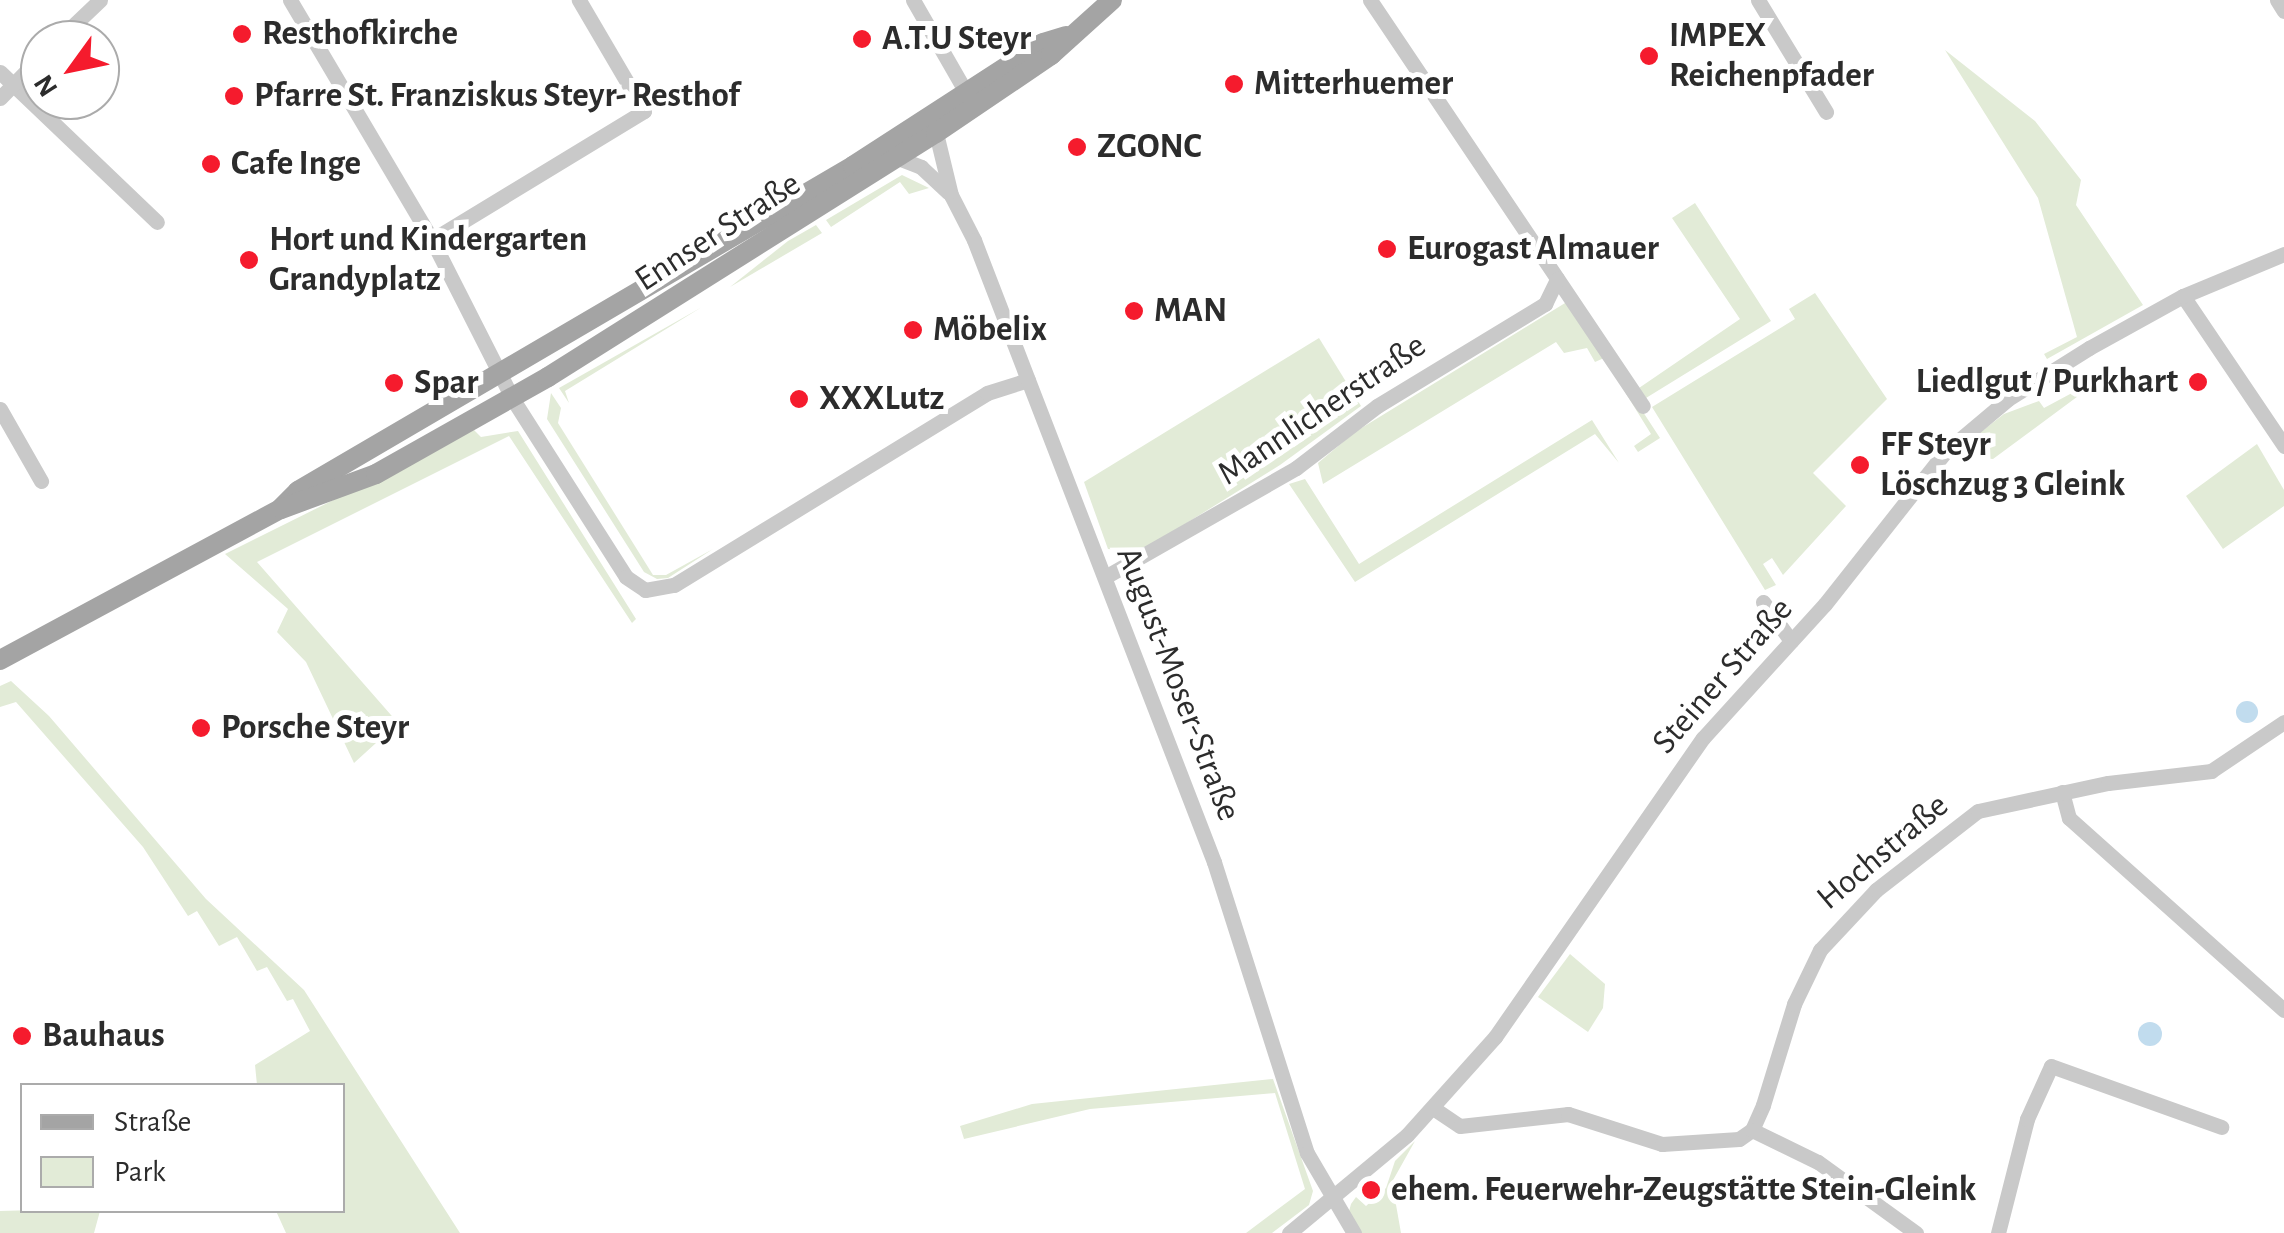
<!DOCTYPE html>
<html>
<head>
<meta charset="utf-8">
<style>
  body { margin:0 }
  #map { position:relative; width:2284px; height:1233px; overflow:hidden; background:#fff; font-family:"Alegreya Sans",sans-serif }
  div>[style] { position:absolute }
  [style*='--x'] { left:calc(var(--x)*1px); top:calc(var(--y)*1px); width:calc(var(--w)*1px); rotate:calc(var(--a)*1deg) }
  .green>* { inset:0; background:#e2ebd7 }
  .water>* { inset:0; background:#c1dcee }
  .round { border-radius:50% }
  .minor>* { height:15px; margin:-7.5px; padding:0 7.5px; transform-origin:7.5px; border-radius:7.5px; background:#c9c9c9 }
  .major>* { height:20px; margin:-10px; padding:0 10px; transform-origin:10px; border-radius:10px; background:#a4a4a4 }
  .dots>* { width:28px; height:28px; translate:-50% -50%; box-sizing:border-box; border:5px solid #fff; border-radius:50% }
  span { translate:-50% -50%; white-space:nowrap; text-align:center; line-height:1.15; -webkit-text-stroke:10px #fff; paint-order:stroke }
  .poi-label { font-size:35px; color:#2c2c2c; font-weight:700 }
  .left { translate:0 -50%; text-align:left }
  .right { translate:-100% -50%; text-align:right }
  .street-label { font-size:35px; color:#2c2c2c }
  .legend { position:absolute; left:20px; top:1083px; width:325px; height:130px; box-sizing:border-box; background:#fff; border:2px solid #ababab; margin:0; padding:12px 18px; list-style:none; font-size:30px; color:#2c2c2c }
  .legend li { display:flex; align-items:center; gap:20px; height:50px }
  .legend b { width:50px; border:2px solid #ababab }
  .north { position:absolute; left:20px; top:20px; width:100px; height:100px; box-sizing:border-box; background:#fff; border:2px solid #ababab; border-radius:50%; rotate:237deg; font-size:28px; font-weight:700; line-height:40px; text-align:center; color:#2c2c2c }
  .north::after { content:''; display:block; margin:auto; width:35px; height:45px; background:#f51b2d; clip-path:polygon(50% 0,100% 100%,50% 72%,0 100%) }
</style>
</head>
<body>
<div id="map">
  <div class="green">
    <i style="clip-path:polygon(1945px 50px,2035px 121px,2081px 180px,2076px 205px,2143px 305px,2047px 359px,2044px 354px,2077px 337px,2038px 198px)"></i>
    <i style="clip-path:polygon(902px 175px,929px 188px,909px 194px,900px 182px,831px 227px,826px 220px)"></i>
    <i style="clip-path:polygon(1695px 203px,1771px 321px,1646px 398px,1639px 388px,1740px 319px,1672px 218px)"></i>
    <i style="clip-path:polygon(816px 225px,822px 233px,730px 287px,788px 241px)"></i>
    <i style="clip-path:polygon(1815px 293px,1887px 399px,1813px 473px,1846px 506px,1783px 575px,1772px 558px,1763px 564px,1776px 585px,1765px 590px,1652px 407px,1795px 319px,1789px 309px)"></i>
    <i style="clip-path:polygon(1570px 300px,1660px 438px,1638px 452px,1634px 446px,1651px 434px,1604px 358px,1595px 362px,1587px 348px,1564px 353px,1556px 342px,1323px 484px,1318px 463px,1355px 432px)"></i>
    <i style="clip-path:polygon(702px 307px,565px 391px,569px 403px,559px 388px)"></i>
    <i style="clip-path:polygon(1319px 338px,1361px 406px,1280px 465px,1140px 552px,1108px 549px,1084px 482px)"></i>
    <i style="clip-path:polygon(2088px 372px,2104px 390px,2089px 388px,1993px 459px,1981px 458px,1971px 443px,1977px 435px,2004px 414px,2039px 401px,2044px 408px,2085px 386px,2080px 375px)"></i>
    <i style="clip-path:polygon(551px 393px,561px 408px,558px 423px,653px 575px,666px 575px,713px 549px,668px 578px,657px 579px,644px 572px,547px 419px)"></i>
    <i style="clip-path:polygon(1592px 420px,1619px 463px,1595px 434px,1355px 582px,1289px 484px,1305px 479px,1359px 564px)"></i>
    <i style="clip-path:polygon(474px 430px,481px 437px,518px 431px,636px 619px,632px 623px,509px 436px,257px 562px,398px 723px,354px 763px,306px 662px,277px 632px,288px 609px,225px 554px)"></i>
    <i style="clip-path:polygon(2257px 444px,2284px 490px,2284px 506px,2223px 549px,2186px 496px)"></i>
    <i style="clip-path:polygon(11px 681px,49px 716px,206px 899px,304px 990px,460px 1233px,286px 1233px,276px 1211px,342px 1210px,342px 1086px,257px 1085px,255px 1065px,310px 1031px,293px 999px,287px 1001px,267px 967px,257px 971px,237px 937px,219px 946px,197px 911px,188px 916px,143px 847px,16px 702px,0 707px,0 686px)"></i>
    <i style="clip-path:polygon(1570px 954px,1605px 984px,1603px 1008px,1588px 1032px,1538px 997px)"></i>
    <i style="clip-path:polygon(1273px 1079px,1313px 1191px,1309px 1205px,1272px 1233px,1246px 1233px,1305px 1189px,1275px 1093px,1090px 1109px,964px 1139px,960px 1126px,1032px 1104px)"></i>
    <i style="clip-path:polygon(1415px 1141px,1392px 1182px,1401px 1233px,1362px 1233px,1348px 1215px,1351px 1204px,1356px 1197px,1366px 1206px,1386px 1188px,1395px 1161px)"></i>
    <i style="clip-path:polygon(37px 1210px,100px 1210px,100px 1211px,94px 1233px,0 1233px,0 1211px)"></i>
  </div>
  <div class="water">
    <i class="round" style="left:2236px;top:701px;width:22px;height:22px"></i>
    <i class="round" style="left:2138px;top:1022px;width:24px;height:24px"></i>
  </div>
  <div class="minor">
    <i style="--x:290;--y:0;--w:279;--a:59.4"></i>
    <i style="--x:432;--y:240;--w:177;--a:63.1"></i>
    <i style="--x:512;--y:398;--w:212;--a:57.5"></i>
    <i style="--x:626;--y:577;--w:23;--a:34"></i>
    <i style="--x:645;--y:590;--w:29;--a:-10"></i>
    <i style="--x:674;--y:585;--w:367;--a:-31.5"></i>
    <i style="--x:987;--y:393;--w:43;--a:-17.6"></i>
    <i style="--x:913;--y:0;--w:106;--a:60.1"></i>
    <i style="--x:1370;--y:0;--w:489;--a:56.1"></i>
    <i style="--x:1758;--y:0;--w:131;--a:58.7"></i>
    <i style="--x:2277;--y:0;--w:13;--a:58"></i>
    <i style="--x:58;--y:40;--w:58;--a:-43.6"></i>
    <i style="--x:0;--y:72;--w:217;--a:43.7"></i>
    <i style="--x:0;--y:98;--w:57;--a:-45.7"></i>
    <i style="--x:936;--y:133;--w:64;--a:76.4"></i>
    <i style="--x:951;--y:195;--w:51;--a:62.9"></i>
    <i style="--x:974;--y:240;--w:667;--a:68.9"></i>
    <i style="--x:1214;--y:862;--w:305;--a:72.3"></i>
    <i style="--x:1307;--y:1153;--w:93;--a:59.6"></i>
    <i style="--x:898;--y:158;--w:25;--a:21"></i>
    <i style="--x:921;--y:167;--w:37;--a:43"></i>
    <i style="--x:432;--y:240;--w:248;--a:-31.3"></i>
    <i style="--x:644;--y:111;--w:129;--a:-120.4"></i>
    <i style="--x:2183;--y:296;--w:181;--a:56"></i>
    <i style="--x:0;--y:409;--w:83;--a:60.3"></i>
    <i style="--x:1105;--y:577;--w:220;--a:-29.7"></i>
    <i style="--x:1296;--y:468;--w:102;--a:-37.4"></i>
    <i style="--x:1377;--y:406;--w:197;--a:-31.3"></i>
    <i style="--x:1545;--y:304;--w:28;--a:-64"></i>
    <i style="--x:1763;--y:602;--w:48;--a:54.3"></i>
    <i style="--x:2062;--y:792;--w:27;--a:75"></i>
    <i style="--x:2069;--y:818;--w:288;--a:41.8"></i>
    <i style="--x:1433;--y:1108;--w:32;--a:34"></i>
    <i style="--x:1460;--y:1126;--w:109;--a:-6.3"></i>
    <i style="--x:1568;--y:1114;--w:99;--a:17.7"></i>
    <i style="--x:1662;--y:1144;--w:77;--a:-3.7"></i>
    <i style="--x:1739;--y:1139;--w:16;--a:-35"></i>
    <i style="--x:1752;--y:1130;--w:27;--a:-66"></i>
    <i style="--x:1763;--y:1105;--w:106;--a:-72.9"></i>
    <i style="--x:1794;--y:1004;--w:60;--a:-64.3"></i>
    <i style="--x:1820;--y:950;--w:82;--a:-47"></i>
    <i style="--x:1876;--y:890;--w:129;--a:-37.8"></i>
    <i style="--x:1978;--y:811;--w:133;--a:-12.2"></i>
    <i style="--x:2108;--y:783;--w:104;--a:-6.6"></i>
    <i style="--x:2211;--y:771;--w:88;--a:-33.9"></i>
    <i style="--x:1752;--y:1130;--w:73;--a:25.9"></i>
    <i style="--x:1818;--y:1162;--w:121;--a:35.9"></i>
    <i style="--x:1289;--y:1233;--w:153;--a:-39.7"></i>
    <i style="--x:1407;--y:1135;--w:132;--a:-48.1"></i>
    <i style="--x:1495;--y:1037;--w:364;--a:-55.2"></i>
    <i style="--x:1703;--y:738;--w:181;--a:-47.7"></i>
    <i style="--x:1825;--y:604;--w:194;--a:-51.7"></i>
    <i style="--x:1945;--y:452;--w:82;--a:-40.1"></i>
    <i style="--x:2008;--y:399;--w:96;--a:-32.2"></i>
    <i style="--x:2089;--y:348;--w:107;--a:-29"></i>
    <i style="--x:2183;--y:296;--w:109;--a:-22.6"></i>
    <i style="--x:1998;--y:1233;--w:118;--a:-75.7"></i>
    <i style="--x:2027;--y:1119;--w:58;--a:-65.6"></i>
    <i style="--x:2051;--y:1066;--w:181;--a:19.7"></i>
  </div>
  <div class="major">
    <i style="--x:281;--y:508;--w:24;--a:-45"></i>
    <i style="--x:298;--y:491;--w:643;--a:-30.35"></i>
    <i style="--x:853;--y:166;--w:226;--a:-32.9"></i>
    <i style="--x:1043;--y:43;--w:24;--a:-17"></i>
    <i style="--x:0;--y:660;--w:319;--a:-28.3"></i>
    <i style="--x:281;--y:509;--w:101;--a:-20.2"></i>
    <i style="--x:376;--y:474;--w:197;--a:-29.4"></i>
    <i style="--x:548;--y:377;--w:458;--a:-32.2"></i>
    <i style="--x:936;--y:133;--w:139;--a:-34.1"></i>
    <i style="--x:1051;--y:55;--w:82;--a:-42"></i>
  </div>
  <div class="dots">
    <i style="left:242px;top:34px;background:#f51b2d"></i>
    <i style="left:862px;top:39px;background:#f51b2d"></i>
    <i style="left:1649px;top:56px;background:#f51b2d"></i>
    <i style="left:1234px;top:84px;background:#f51b2d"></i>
    <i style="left:234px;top:96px;background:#f51b2d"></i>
    <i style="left:1077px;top:147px;background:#f51b2d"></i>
    <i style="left:211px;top:164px;background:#f51b2d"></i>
    <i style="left:1387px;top:249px;background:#f51b2d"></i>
    <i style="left:249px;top:260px;background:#f51b2d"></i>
    <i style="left:1134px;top:311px;background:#f51b2d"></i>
    <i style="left:913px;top:330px;background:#f51b2d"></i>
    <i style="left:2198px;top:382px;background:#f51b2d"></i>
    <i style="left:394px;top:383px;background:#f51b2d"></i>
    <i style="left:799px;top:399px;background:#f51b2d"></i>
    <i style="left:1860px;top:465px;background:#f51b2d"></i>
    <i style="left:201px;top:728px;background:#f51b2d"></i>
    <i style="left:22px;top:1036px;background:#f51b2d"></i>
    <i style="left:1371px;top:1190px;background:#f51b2d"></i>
  </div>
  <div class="poi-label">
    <span class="left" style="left:262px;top:34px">Resthofkirche</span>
    <span class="left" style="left:1669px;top:56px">IMPEX<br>Reichenpfader</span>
    <span class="left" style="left:882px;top:39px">A.T.U Steyr</span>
    <span class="left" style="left:1254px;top:84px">Mitterhuemer</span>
    <span class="left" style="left:254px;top:96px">Pfarre St. Franziskus Steyr- Resthof</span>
    <span class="left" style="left:1097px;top:147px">ZGONC</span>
    <span class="left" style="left:231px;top:164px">Cafe Inge</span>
    <span class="left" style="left:269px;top:260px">Hort und Kindergarten<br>Grandyplatz</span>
    <span class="left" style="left:1407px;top:249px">Eurogast Almauer</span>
    <span class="left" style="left:1154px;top:311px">MAN</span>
    <span class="left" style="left:933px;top:330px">Möbelix</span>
    <span class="right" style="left:2178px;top:382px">Liedlgut / Purkhart</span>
    <span class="left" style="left:414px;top:383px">Spar</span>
    <span class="left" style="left:819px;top:399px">XXXLutz</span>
    <span class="left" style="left:1880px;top:465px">FF Steyr<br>Löschzug 3 Gleink</span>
    <span class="left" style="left:221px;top:728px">Porsche Steyr</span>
    <span class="left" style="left:42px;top:1036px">Bauhaus</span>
    <span class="left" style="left:1391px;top:1190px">ehem. Feuerwehr-Zeugstätte Stein-Gleink</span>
  </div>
  <div class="street-label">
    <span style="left:718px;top:232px;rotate:-33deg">Ennser Straße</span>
    <span style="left:1322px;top:410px;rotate:-34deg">Mannlicherstraße</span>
    <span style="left:1723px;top:676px;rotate:-49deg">Steiner Straße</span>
    <span style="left:1178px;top:684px;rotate:69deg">August-Moser-Straße</span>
    <span style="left:1883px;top:852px;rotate:-40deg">Hochstraße</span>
  </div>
  <ul class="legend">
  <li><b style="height:12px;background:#a4a4a4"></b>Straße</li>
  <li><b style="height:28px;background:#e2ebd7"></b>Park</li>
  </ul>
  <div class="north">N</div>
</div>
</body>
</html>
